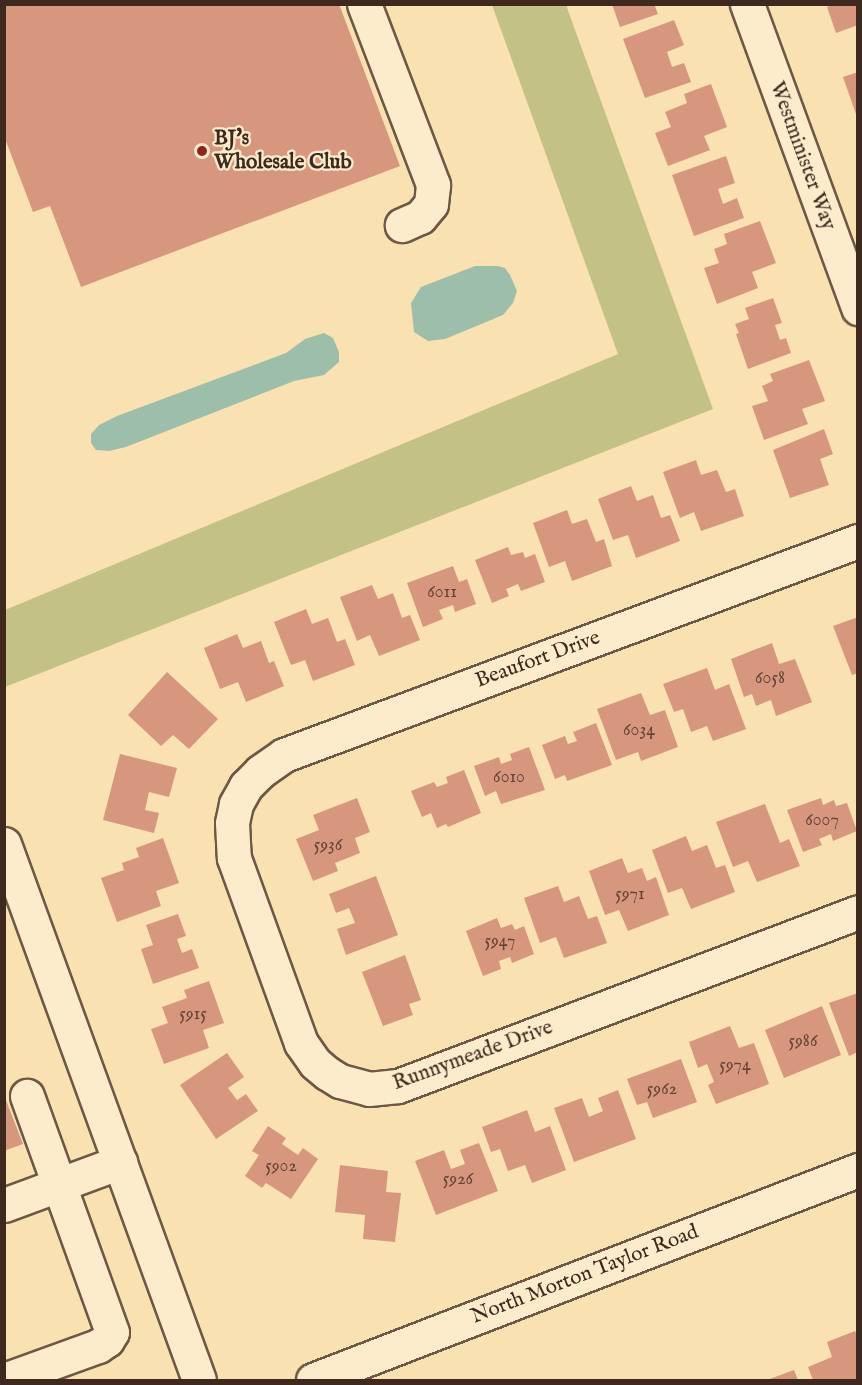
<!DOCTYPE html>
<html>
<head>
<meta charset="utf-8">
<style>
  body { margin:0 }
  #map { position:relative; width:862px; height:1385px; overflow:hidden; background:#fae1b1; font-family:"IM FELL English",serif }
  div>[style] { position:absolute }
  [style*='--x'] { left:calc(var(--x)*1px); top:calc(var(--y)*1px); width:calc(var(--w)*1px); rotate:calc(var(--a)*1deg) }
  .green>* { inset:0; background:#c4c187 }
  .water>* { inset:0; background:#9ebeac }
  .building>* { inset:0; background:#d7977e }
  .roads { filter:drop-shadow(2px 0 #6e5744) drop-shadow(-2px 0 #6e5744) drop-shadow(0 2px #6e5744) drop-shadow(0 -2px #6e5744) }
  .minor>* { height:33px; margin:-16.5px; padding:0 16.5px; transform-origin:16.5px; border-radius:16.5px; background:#fceccc }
  .dots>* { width:16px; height:16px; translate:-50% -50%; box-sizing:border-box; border:3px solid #fceccc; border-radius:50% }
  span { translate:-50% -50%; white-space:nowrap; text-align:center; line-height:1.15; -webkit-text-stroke:4.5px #fceccc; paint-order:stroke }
  .number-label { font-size:18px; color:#654437 }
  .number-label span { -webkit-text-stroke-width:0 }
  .poi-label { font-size:21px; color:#3f291f; font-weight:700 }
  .left { translate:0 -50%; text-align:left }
  .street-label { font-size:21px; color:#3f291f }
  .frame { position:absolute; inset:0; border:6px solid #3f291f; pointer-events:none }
</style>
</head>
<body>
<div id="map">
  <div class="green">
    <i style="clip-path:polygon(492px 5px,566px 5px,713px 409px,5px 687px,5px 610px,618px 354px)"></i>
  </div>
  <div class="water">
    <i style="clip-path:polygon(475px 266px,498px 266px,505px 268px,510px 275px,517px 291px,513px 303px,503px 315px,445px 339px,428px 341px,414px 332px,411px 303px,421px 287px)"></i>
    <i style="clip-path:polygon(324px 333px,333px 338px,339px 352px,339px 362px,324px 375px,294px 381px,126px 447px,109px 451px,96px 450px,91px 443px,91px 434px,99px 425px,117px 416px,286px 353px,305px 339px)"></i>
  </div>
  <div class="building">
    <i style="clip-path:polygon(4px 4px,339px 4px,400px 166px,81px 287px,50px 206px,33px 212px,4px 136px)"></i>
    <i style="clip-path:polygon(612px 4px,654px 4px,658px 14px,620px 27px)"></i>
    <i style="clip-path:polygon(833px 4px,858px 4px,858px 25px,836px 33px,827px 7px)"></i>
    <i style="clip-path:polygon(674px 20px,684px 45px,667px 52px,672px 67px,684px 63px,691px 82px,645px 98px,623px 39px)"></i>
    <i style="clip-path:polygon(858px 72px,858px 117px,857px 117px,843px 77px)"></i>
    <i style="clip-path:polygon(711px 84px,727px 127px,704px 136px,710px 150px,668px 166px,655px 133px,671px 127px,665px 112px,687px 103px,684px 94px)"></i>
    <i style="clip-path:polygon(726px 156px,735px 183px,718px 189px,723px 204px,737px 198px,744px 218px,694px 236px,672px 175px)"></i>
    <i style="clip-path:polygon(760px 221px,776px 263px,752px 272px,758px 288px,717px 304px,704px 268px,719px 263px,714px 249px,727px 244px,724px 234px)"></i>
    <i style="clip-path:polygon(773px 298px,782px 323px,775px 325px,780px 340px,786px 338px,791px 353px,748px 369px,736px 334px,739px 333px,735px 324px,749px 319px,745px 308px)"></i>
    <i style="clip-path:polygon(809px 360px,825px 401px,802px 409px,808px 424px,764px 440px,752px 406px,768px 401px,762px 386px,773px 381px,770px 374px)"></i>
    <i style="clip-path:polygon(824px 429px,833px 454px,820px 459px,829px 485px,790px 498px,773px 450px)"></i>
    <i style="clip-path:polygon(696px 460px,701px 475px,717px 470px,726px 492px,735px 489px,744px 516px,701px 531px,694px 512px,680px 518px,663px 472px)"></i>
    <i style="clip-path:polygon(631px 486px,637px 501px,653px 495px,661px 518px,670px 515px,680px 541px,636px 558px,628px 535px,613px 540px,598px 499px)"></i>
    <i style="clip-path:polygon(567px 510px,572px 524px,587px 519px,596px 542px,604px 539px,612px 566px,572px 581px,565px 561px,549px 567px,533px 523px)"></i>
    <i style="clip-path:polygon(508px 547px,511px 555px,523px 552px,525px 558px,535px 554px,545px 582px,521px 591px,518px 584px,506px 589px,509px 596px,492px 603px,475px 560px)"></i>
    <i style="clip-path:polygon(453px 566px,459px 582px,467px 579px,476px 604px,455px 612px,453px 605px,439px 610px,443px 619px,423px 627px,407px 583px)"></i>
    <i style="clip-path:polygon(372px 585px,378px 599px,393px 593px,402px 618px,410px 615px,420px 640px,379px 656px,370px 635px,357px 641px,340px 597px)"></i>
    <i style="clip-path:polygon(306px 609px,312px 624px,328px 618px,337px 642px,345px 639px,355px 665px,313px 681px,305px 660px,291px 665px,274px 622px)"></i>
    <i style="clip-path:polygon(858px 617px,858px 673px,852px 675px,833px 626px)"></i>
    <i style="clip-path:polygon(237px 634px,243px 648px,261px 641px,269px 663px,274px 661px,284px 686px,246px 702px,238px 682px,220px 689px,204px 648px)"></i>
    <i style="clip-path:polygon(772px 643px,779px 664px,795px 659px,812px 702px,776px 716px,771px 700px,756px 706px,752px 694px,744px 697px,731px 659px)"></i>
    <i style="clip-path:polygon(707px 668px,715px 690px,729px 684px,746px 729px,713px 741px,707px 726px,691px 732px,683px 709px,674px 712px,663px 684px)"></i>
    <i style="clip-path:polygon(167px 672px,218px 719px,189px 749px,173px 735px,161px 746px,128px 715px)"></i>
    <i style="clip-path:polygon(641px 693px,650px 715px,665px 710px,678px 747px,641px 761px,638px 752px,616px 760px,597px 709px)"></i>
    <i style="clip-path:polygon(596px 723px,612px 765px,567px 781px,565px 775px,555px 779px,542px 745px,565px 736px,568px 744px,577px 741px,573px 732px)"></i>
    <i style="clip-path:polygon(529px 747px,545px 790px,501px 804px,496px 791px,485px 796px,474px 766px,499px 757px,501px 764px,512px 760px,510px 754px)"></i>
    <i style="clip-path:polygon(120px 754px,177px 768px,169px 797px,149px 792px,145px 810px,159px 813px,154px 833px,103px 820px)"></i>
    <i style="clip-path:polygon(464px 770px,481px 813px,448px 827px,446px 824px,437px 828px,431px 813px,422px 817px,411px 791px,434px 782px,437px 787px,448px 783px,446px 777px)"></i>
    <i style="clip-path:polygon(357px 798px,370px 832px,355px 838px,360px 853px,335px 863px,338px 871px,313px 881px,296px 839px,319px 830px,313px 815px)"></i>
    <i style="clip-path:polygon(821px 798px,823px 805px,834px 800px,836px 806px,847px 803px,857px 831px,833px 841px,831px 834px,819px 839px,822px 845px,803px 852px,787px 810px)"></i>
    <i style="clip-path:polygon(765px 804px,780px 843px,789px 839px,800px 866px,757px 882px,748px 861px,733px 867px,716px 822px)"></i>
    <i style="clip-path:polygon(686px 836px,692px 851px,707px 845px,716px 868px,725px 865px,735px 892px,691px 909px,682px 888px,668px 893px,652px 850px)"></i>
    <i style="clip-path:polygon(163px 838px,179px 883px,156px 891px,161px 906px,117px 922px,101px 878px,124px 870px,122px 863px,139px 857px,136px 848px)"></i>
    <i style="clip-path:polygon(622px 858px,628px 873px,642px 868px,647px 881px,656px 877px,669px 915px,628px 931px,619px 910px,605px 915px,589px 871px)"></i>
    <i style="clip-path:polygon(376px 876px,398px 935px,346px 955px,337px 929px,355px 923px,349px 908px,336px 913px,329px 894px)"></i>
    <i style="clip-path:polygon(558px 886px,564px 902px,579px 896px,588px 919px,597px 916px,607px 943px,564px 958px,556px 937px,540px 943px,524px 898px)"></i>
    <i style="clip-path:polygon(178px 914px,186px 936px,177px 939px,182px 953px,192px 949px,199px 968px,153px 984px,141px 949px,153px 945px,146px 925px)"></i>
    <i style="clip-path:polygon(497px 918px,501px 928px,512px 924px,515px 930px,524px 926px,534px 954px,512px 963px,510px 957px,499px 961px,501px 969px,483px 976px,466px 931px)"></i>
    <i style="clip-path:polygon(405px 955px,421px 1000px,409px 1004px,413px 1015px,383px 1026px,362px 972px)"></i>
    <i style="clip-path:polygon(209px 981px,224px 1023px,203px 1030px,209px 1048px,164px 1064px,151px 1029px,168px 1023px,162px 1007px,187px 998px,184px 990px)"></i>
    <i style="clip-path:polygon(858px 993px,858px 1052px,849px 1056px,829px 1003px)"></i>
    <i style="clip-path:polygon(822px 1006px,841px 1055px,784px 1078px,765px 1030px)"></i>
    <i style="clip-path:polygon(730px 1026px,739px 1048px,754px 1043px,769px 1084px,716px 1104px,708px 1085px,714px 1082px,707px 1064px,698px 1068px,689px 1042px)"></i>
    <i style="clip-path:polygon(227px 1053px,244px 1077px,228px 1088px,237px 1100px,246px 1094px,258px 1111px,216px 1139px,180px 1085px)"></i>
    <i style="clip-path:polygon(681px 1059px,697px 1102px,653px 1118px,647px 1102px,637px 1105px,627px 1079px)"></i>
    <i style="clip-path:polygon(618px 1090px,636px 1139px,574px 1162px,554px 1108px,582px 1098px,589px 1117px,603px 1111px,598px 1098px)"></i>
    <i style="clip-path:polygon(4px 1095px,23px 1144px,4px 1151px)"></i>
    <i style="clip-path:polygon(527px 1110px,535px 1132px,550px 1126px,566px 1170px,532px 1183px,525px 1165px,508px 1171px,500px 1149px,491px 1152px,482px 1127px)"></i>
    <i style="clip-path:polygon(268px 1126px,286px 1138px,282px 1144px,298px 1155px,303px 1148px,318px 1159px,291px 1199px,266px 1183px,262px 1188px,245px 1176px,259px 1155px,252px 1151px)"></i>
    <i style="clip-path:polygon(479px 1143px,498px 1191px,436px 1215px,415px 1161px,444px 1150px,451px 1169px,465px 1164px,460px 1150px)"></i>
    <i style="clip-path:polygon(340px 1165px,388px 1171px,386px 1192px,401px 1193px,395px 1242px,363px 1239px,365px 1215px,335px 1212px)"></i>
    <i style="clip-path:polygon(855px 1331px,858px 1339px,858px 1380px,813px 1380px,808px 1367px,832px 1357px,827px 1342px)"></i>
    <i style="clip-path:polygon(794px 1370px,798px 1380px,767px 1380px)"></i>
  </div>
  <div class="roads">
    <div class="minor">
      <i style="--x:364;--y:4;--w:194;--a:69.1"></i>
      <i style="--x:433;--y:185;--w:19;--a:96"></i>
      <i style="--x:431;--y:204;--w:17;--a:130"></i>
      <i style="--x:420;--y:217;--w:20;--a:156"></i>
      <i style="--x:747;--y:4;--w:324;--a:69.9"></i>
      <i style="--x:858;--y:541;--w:613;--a:159.55"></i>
      <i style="--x:284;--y:755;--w:29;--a:145"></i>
      <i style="--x:260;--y:772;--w:20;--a:135"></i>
      <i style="--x:246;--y:786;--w:21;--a:119"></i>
      <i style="--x:236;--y:804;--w:19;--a:102"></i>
      <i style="--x:232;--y:823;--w:35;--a:87"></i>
      <i style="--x:234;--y:858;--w:197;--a:70.1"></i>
      <i style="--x:301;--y:1043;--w:24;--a:55"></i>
      <i style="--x:315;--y:1063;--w:16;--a:40"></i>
      <i style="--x:327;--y:1073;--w:15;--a:32"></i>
      <i style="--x:340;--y:1081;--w:30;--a:15"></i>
      <i style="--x:369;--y:1089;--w:29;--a:-6"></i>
      <i style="--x:398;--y:1086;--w:492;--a:-20.7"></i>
      <i style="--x:4;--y:844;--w:570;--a:70.01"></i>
      <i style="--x:4;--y:1205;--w:124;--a:-20.3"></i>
      <i style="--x:4;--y:1380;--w:100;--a:-19.9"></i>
      <i style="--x:98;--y:1346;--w:11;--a:-34"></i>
      <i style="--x:107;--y:1340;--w:9;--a:-58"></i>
      <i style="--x:112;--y:1332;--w:251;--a:-109.8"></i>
      <i style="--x:313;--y:1380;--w:584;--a:-21.07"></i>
    </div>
  </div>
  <div class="dots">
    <i style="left:202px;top:151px;background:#8f2418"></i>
  </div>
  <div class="number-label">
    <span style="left:442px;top:593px">6011</span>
    <span style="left:770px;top:679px">6058</span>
    <span style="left:639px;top:731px">6034</span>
    <span style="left:509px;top:778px">6010</span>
    <span style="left:822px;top:821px">6007</span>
    <span style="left:328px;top:846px">5936</span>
    <span style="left:630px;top:895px">5971</span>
    <span style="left:500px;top:942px">5947</span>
    <span style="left:193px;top:1015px">5915</span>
    <span style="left:803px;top:1042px">5986</span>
    <span style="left:735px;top:1066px">5974</span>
    <span style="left:662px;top:1090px">5962</span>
    <span style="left:281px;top:1167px">5902</span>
    <span style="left:458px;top:1180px">5926</span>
  </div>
  <div class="poi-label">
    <span class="left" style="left:214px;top:151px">BJ's<br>Wholesale Club</span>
  </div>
  <div class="street-label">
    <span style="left:802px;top:156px;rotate:70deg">Westminister Way</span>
    <span style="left:538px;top:660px;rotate:-20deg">Beaufort Drive</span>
    <span style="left:473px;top:1056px;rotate:-20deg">Runnymeade Drive</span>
    <span style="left:585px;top:1275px;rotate:-21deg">North Morton Taylor Road</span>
  </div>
  <div class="frame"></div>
</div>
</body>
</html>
